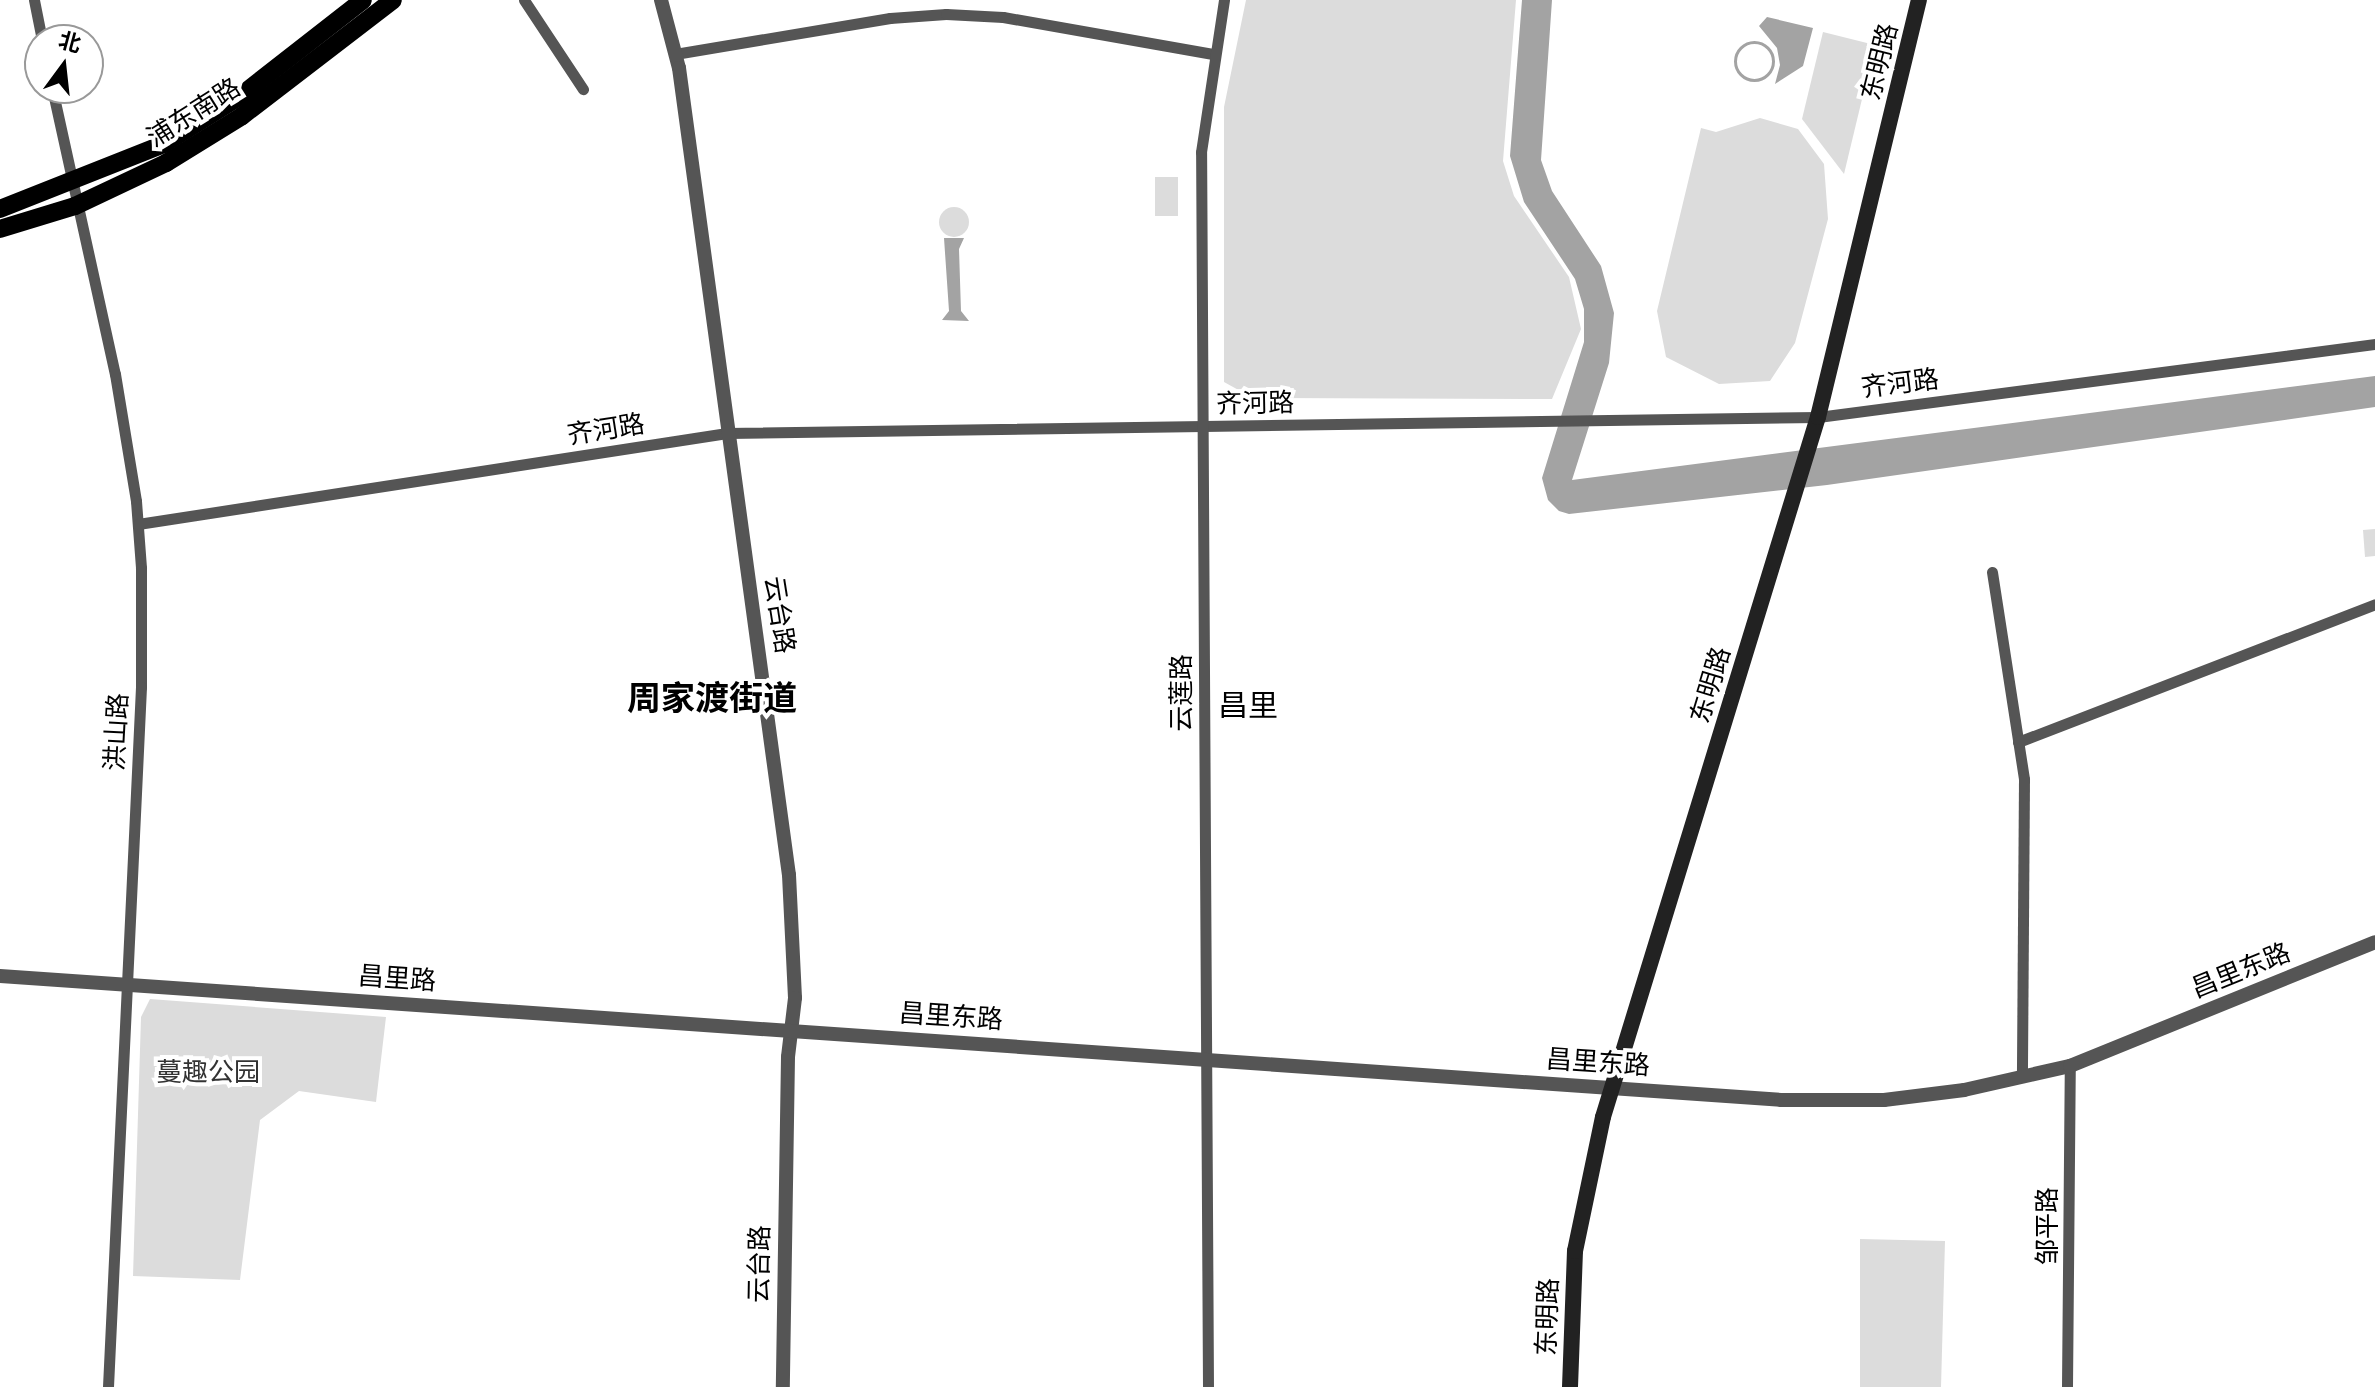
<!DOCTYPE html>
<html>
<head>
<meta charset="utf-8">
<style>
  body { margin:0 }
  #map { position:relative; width:2375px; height:1387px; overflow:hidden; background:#fff; font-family:"Fira Sans","Noto Sans SC",sans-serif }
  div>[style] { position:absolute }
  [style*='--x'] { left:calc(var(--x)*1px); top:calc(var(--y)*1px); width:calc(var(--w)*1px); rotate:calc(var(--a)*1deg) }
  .green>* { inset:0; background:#dcdcdc }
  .round { border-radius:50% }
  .water>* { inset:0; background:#a3a3a3 }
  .stream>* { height:3px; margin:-1.5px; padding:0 1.5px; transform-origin:1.5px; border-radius:1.5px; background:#a3a3a3 }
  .stream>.ring { margin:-1.5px; padding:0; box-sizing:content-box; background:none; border:3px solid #a3a3a3; border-radius:50% }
  .minor>* { height:11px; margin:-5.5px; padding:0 5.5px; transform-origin:5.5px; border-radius:5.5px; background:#555 }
  .tertiary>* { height:14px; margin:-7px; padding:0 7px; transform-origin:7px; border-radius:7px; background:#555 }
  .secondary>* { height:16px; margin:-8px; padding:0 8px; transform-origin:8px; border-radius:8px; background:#222 }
  .primary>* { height:18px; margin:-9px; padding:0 9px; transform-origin:9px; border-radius:9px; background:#000 }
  span { translate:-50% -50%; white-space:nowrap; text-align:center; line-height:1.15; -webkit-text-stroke:8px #fff; paint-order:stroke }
  .street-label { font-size:26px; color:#000 }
  .park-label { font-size:26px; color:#333 }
  .quarter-label { font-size:30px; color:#000 }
  .district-label { font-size:34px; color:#000; font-weight:700 }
  .north { position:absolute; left:24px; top:24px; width:80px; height:80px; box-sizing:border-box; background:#fff; border:2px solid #999; border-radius:50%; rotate:15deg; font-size:22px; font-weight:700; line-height:32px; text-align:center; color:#000 }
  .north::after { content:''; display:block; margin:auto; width:28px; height:36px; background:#000; clip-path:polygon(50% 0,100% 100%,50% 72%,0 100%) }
</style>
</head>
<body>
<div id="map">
  <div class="green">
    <i style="clip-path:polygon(1246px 0,1516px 0,1503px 161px,1514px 196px,1569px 277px,1581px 329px,1552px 399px,1253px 398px,1224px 382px,1224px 107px)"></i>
    <i style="clip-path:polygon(1823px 32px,1875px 45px,1844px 174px,1802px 119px)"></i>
    <i style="clip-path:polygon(1760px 118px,1798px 129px,1824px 164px,1828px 219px,1795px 343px,1770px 381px,1719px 384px,1666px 357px,1657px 311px,1701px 128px,1716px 132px)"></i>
    <i style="clip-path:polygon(1155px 177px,1178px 177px,1178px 216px,1155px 216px)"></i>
    <i class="round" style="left:939px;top:207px;width:30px;height:30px"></i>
    <i style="clip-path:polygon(2375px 529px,2375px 556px,2365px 557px,2363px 530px)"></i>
    <i style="clip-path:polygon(150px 999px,386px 1017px,376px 1102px,299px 1091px,260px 1120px,240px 1280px,133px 1276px,141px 1017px)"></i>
    <i style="clip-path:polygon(1860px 1239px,1945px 1241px,1941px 1387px,1860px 1387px)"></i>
  </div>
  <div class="water">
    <i style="clip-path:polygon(1522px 0,1552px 0,1541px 160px,1552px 191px,1601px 266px,1614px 313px,1609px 363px,1572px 480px,2375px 376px,2375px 407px,1827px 485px,1569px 514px,1559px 511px,1548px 500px,1542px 478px,1584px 342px,1584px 309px,1575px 279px,1524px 202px,1510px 156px)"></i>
    <i style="clip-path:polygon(1767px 17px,1813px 28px,1803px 66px,1775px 84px,1780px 65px,1777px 48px,1759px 26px)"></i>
    <i style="clip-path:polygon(944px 238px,964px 238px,959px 249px,961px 311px,969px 321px,942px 320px,949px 311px)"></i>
  </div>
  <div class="stream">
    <i class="ring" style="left:1735px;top:42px;width:35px;height:35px"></i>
  </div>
  <div class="minor">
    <i style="--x:34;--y:0;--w:41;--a:78.7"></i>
    <i style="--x:524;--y:0;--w:107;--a:56.5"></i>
    <i style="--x:675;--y:54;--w:218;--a:-9.5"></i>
    <i style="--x:890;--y:18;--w:56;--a:-4.1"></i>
    <i style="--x:946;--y:14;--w:57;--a:3"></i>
    <i style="--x:1003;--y:17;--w:213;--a:10"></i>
    <i style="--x:52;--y:88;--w:293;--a:77.6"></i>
    <i style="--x:115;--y:374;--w:129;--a:80.6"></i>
    <i style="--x:136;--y:501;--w:67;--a:85.7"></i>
    <i style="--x:141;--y:568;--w:119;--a:90"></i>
    <i style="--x:141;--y:687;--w:701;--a:92.7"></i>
    <i style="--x:138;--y:524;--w:596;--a:-8.78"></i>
    <i style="--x:727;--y:433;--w:1091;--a:-0.84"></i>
    <i style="--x:1818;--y:417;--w:562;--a:-7.47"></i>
    <i style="--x:1992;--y:572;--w:209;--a:81.2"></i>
    <i style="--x:2024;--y:779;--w:298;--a:90.4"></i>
    <i style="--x:2018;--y:742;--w:383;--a:-21.1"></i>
    <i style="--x:1208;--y:1387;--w:1235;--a:-90.32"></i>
    <i style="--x:1201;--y:152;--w:154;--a:-81.4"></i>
    <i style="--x:2067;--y:1387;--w:321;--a:-89.5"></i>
  </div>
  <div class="tertiary">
    <i style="--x:661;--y:0;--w:70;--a:75.2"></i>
    <i style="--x:679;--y:68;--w:814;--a:82.24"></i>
    <i style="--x:789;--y:875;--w:123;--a:87.2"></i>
    <i style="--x:795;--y:998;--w:59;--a:96.8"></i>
    <i style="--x:788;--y:1057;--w:330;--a:90.9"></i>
    <i style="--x:0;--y:976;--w:1785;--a:3.98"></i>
    <i style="--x:1781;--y:1100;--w:103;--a:0"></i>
    <i style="--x:1884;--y:1100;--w:81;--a:-7.1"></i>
    <i style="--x:1964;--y:1090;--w:109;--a:-12.8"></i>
    <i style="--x:2070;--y:1066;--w:329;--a:-22.1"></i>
  </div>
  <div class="secondary">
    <i style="--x:1570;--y:1387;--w:136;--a:-87.9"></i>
    <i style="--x:1575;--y:1251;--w:137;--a:-78.2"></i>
    <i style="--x:1603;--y:1117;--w:732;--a:-72.93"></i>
    <i style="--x:1818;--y:417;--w:429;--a:-76.4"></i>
  </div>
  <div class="primary">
    <i style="--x:0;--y:209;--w:176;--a:-21.6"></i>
    <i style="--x:164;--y:144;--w:89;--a:-32.1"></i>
    <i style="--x:239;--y:97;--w:157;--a:-38"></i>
    <i style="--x:0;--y:229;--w:78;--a:-17"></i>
    <i style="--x:75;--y:206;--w:101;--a:-25.3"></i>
    <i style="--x:166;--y:163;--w:89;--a:-31.7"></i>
    <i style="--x:242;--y:116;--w:190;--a:-37.5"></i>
  </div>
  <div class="street-label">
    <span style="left:1880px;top:62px;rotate:-76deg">东明路</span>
    <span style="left:194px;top:113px;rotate:-32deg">浦东南路</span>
    <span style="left:1900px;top:384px;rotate:-7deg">齐河路</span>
    <span style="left:1255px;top:404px;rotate:-1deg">齐河路</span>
    <span style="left:606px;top:430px;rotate:-9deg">齐河路</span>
    <span style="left:779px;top:615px;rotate:81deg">云台路</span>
    <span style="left:1711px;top:685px;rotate:-73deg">东明路</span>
    <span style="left:1182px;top:693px;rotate:-90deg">云莲路</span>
    <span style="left:117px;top:732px;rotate:-87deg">洪山路</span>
    <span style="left:2241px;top:971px;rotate:-22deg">昌里东路</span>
    <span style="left:397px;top:979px;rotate:4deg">昌里路</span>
    <span style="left:951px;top:1017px;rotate:4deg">昌里东路</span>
    <span style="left:1598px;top:1063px;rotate:4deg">昌里东路</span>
    <span style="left:2048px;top:1226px;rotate:-90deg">邹平路</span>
    <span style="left:760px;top:1264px;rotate:-89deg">云台路</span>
    <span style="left:1548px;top:1317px;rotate:-88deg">东明路</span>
  </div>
  <div class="park-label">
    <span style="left:208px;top:1073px">蔓趣公园</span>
  </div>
  <div class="quarter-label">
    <span style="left:1248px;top:706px">昌里</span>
  </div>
  <div class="district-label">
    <span style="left:712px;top:699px">周家渡街道</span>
  </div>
  <div class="north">北</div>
</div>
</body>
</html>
